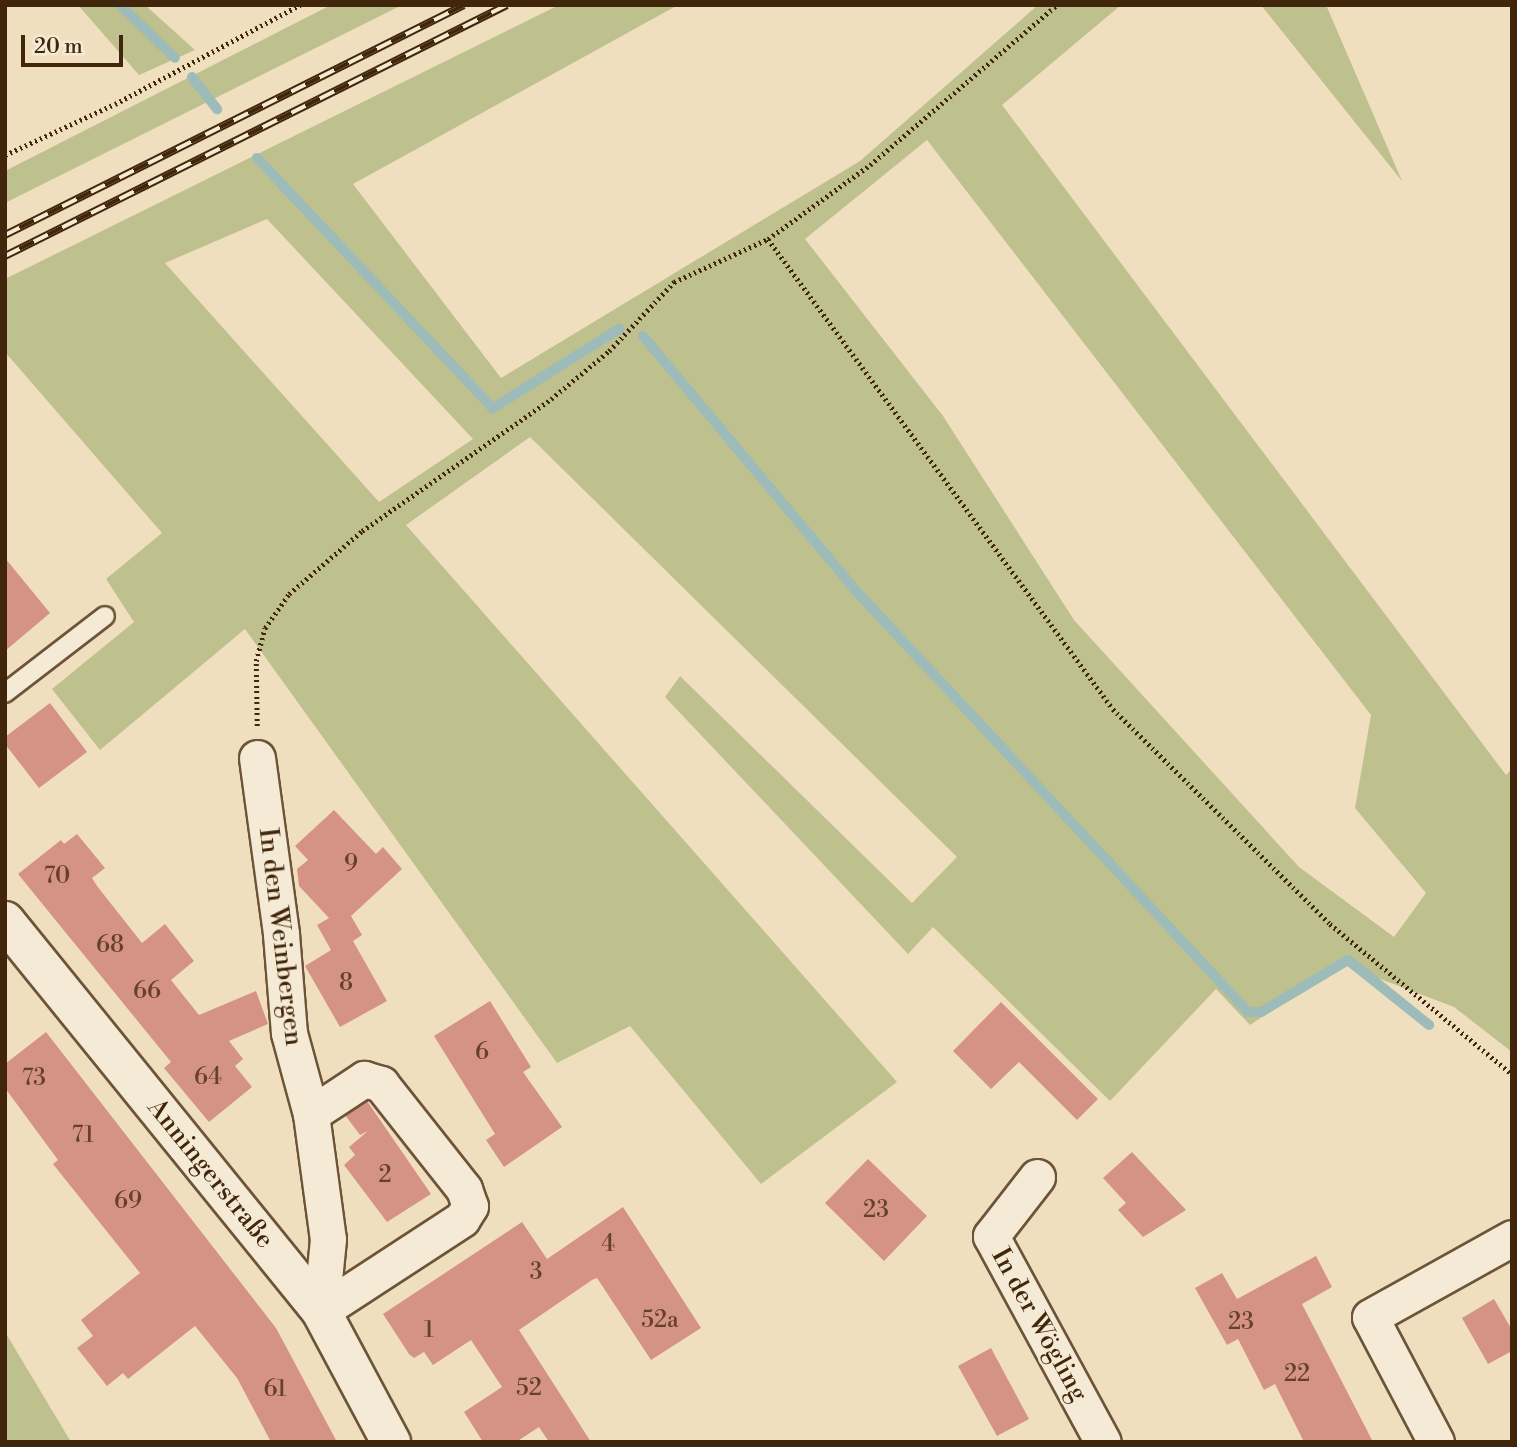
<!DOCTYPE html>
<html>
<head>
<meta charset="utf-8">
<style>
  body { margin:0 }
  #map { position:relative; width:1517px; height:1447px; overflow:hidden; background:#f0dfbe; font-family:"Libre Bodoni",serif }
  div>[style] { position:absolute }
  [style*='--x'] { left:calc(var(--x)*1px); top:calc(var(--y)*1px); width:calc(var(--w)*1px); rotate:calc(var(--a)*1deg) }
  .green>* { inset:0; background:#bec08e }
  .stream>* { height:10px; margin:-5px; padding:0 5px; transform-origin:5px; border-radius:5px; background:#9dbbb9 }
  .building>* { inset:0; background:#d59386 }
  .path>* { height:4.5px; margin-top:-2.25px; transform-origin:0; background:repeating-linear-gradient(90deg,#41260b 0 2px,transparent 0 5.5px) }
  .roads { filter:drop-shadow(2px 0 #6d5438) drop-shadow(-2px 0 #6d5438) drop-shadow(0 2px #6d5438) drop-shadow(0 -2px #6d5438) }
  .lane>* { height:18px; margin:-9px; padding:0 9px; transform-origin:9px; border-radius:9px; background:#f5ead5 }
  .street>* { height:35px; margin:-17.5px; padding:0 17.5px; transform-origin:17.5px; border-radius:17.5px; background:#f5ead5 }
  .secondary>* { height:38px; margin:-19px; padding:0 19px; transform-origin:19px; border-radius:19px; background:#f5ead5 }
  .rail>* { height:8px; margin-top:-4px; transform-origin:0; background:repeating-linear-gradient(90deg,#f5ead5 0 16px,#41260b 0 32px); box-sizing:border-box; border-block:2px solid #41260b }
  span { translate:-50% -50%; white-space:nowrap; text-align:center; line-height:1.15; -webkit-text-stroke:5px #f5ead5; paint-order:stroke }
  .number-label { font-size:23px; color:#66412a }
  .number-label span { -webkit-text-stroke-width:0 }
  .street-label { font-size:26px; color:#41260b }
  .frame { position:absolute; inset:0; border:7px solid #41260b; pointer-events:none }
  .scale { position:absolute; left:21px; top:35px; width:102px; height:32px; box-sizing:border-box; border:4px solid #41260b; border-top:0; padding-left:9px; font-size:21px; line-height:24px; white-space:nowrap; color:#41260b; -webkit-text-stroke:5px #f5ead5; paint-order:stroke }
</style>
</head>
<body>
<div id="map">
  <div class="green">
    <i style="clip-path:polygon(78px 5px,145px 5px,195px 50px,139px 75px)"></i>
    <i style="clip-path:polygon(331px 5px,402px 5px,5px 203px,5px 171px)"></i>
    <i style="clip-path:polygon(evenodd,559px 5px,678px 5px,353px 184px,501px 378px,860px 161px,1038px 5px,1121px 5px,1002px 105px,1506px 775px,1512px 769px,1512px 1052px,1454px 1007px,1341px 964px,1250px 1025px,1216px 989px,1110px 1101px,933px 927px,908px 954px,665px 697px,680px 676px,912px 903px,957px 857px,530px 437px,406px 525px,897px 1082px,761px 1184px,630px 1026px,557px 1063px,245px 629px,100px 750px,52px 689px,134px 622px,106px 579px,162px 533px,5px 352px,5px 279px,559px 5px,927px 140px,1371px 715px,1355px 808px,1426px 893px,1394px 937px,1299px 867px,1074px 620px,943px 416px,805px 239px,927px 140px,559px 5px,267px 219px,473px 439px,379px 502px,165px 263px,267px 219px)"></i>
    <i style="clip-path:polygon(1261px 5px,1326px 5px,1402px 181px)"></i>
    <i style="clip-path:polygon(5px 1332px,71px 1442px,5px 1442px)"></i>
  </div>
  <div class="stream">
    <i style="--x:120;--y:5;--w:76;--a:43.9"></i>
    <i style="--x:192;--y:77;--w:41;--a:52"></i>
    <i style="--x:257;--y:158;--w:344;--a:46.7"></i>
    <i style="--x:493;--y:408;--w:149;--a:-32.1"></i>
    <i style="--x:643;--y:336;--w:335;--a:50.1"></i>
    <i style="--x:858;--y:593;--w:572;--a:47.05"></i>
    <i style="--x:1248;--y:1012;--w:13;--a:0"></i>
    <i style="--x:1261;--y:1012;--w:101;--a:-30.9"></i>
    <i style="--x:1348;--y:960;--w:104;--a:38.7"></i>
  </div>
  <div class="building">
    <i style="clip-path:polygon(5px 558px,50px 613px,5px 651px)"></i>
    <i style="clip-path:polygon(50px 703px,87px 752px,39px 788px,5px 744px,5px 737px)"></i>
    <i style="clip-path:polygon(334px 810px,376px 854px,383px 847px,402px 869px,351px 916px,362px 935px,353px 941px,387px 1001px,340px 1027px,305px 966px,331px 950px,317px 925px,329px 918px,299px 886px,297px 869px,308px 860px,295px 846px)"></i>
    <i style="clip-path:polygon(77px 834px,105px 868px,92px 878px,97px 886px,142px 943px,165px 924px,194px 961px,171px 980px,199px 1015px,256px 991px,268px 1024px,229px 1041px,243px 1059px,235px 1066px,252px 1087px,209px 1122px,164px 1068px,171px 1062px,18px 874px,61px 840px,64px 844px)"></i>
    <i style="clip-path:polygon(490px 1001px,531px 1067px,523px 1072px,562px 1127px,504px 1167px,486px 1140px,495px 1134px,434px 1036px)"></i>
    <i style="clip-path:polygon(1001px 1002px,1098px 1099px,1077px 1120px,1019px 1062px,991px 1089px,953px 1051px)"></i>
    <i style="clip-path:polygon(46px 1032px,276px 1328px,337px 1442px,271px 1442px,237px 1378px,195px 1326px,128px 1379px,123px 1373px,107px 1386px,77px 1348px,93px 1336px,81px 1320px,140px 1273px,53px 1164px,58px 1160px,5px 1088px,5px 1064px)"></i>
    <i style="clip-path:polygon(367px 1101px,431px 1194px,387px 1222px,344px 1165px,355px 1155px,349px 1147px,368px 1131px,360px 1135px,345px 1115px)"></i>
    <i style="clip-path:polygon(1132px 1152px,1186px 1210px,1143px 1237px,1118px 1210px,1126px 1203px,1103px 1178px)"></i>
    <i style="clip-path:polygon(868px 1159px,927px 1216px,884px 1261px,825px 1203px)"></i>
    <i style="clip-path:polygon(623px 1207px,701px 1328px,651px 1360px,597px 1278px,592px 1280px,519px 1330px,591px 1442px,549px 1442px,539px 1427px,516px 1442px,483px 1442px,464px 1412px,502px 1387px,471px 1340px,433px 1365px,424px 1352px,414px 1358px,409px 1354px,383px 1314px,522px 1222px,547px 1259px)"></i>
    <i style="clip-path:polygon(1316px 1256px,1332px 1287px,1302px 1304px,1373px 1442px,1304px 1442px,1275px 1384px,1264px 1390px,1238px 1339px,1227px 1345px,1195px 1288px,1222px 1273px,1237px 1299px)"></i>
    <i style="clip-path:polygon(1494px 1299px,1512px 1330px,1512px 1351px,1488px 1364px,1462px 1318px)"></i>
    <i style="clip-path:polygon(991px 1348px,1029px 1419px,997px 1436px,958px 1366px)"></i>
  </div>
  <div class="path">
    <i style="--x:5;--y:155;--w:121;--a:-24.9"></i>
    <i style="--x:115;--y:104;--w:210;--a:-28.2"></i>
    <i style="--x:768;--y:239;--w:583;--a:53.72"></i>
    <i style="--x:1113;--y:709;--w:305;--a:44.7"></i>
    <i style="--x:1330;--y:924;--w:236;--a:39.5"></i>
    <i style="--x:257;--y:726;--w:65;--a:-90.9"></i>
    <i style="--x:256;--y:661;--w:34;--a:-75"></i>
    <i style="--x:265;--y:628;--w:42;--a:-54.8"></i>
    <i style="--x:289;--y:594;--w:96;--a:-40.8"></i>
    <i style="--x:362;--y:531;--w:231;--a:-34.9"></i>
    <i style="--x:551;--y:399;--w:75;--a:-39.6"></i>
    <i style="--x:609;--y:351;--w:95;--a:-46.7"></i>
    <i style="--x:674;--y:282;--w:103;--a:-24.6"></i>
    <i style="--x:768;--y:239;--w:126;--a:-36"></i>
    <i style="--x:870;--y:165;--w:246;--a:-40.6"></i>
  </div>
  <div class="roads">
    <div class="lane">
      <i style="--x:5;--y:693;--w:126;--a:-37.6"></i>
    </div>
    <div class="street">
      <i style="--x:257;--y:758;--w:178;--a:82.2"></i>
      <i style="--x:281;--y:934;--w:99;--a:85.4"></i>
      <i style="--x:289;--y:1033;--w:84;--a:74.8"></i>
      <i style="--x:311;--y:1114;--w:126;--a:82.3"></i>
      <i style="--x:328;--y:1239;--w:72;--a:95.6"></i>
      <i style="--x:311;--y:1114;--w:64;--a:-33.4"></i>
      <i style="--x:364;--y:1079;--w:18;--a:16"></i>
      <i style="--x:381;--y:1084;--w:134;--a:51.7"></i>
      <i style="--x:464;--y:1189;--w:18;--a:71"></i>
      <i style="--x:470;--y:1206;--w:15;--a:122"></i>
      <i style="--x:462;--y:1219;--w:168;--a:146.9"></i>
      <i style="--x:1037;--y:1177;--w:75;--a:127.9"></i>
      <i style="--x:991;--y:1236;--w:234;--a:61.5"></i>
      <i style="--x:1436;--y:1442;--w:141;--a:-117.8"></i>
      <i style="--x:1370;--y:1317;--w:162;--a:-29.1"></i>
    </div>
    <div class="secondary">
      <i style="--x:5;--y:921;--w:502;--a:50.98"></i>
      <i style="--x:321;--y:1311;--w:149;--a:61.9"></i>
    </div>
  </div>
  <div class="rail">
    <i style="--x:5;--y:235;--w:513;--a:-26.61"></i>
    <i style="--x:5;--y:256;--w:561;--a:-26.57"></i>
  </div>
  <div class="number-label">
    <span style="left:351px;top:864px">9</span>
    <span style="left:57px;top:876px">70</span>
    <span style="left:110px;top:945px">68</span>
    <span style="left:346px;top:983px">8</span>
    <span style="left:147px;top:991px">66</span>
    <span style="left:482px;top:1052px">6</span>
    <span style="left:208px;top:1077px">64</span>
    <span style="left:34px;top:1078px">73</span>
    <span style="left:83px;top:1135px">71</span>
    <span style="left:385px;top:1175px">2</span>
    <span style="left:128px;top:1201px">69</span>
    <span style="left:876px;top:1210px">23</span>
    <span style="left:608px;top:1244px">4</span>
    <span style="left:536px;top:1272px">3</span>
    <span style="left:660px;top:1320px">52a</span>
    <span style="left:1241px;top:1322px">23</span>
    <span style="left:429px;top:1330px">1</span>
    <span style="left:1297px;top:1374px">22</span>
    <span style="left:529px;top:1388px">52</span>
    <span style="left:275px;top:1389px">61</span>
  </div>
  <div class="street-label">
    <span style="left:280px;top:937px;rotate:83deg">In den Weinbergen</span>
    <span style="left:210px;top:1174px;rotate:51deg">Anningerstraße</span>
    <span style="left:1039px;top:1325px;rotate:61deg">In der Wögling</span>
  </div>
  <div class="frame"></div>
  <div class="scale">20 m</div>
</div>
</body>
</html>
